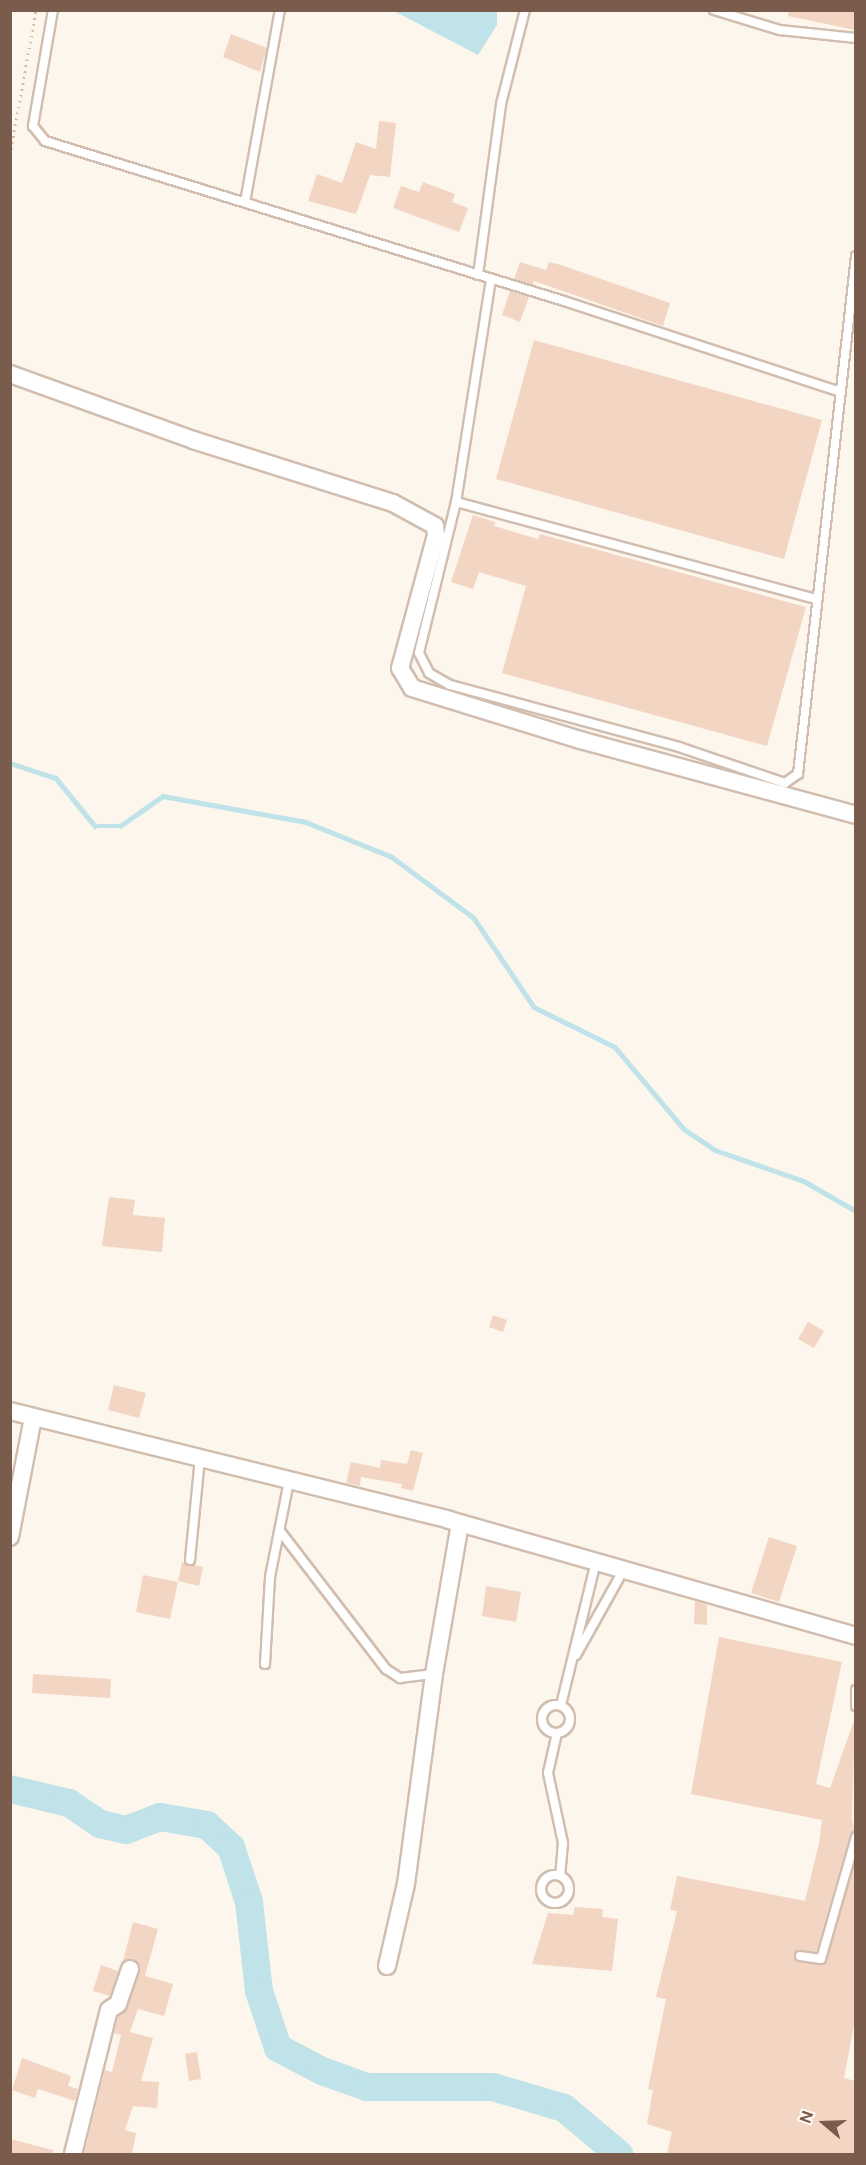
<!DOCTYPE html>
<html>
<head>
<meta charset="utf-8">
<style>
  body { margin:0 }
  #map { position:relative; width:866px; height:2165px; overflow:hidden; background:#fdf6ec; font-family:"DM Sans",sans-serif }
  div>[style] { position:absolute }
  [style*='--x'] { left:calc(var(--x)*1px); top:calc(var(--y)*1px); width:calc(var(--w)*1px); rotate:calc(var(--a)*1deg) }
  .water>* { inset:0; background:#bfe3e8 }
  .stream>* { height:4.5px; margin:-2.25px; padding:0 2.25px; transform-origin:2.25px; border-radius:2.25px; background:#bfe3e8 }
  .river>* { height:28px; margin:-14px; padding:0 14px; transform-origin:14px; border-radius:14px; background:#bfe3e8 }
  .building>* { inset:0; background:#f3d5c3 }
  .path>* { height:3px; margin-top:-1.5px; transform-origin:0; background:repeating-linear-gradient(90deg,#d9b8a5 0 1.5px,transparent 0 6px) }
  .roads { filter:drop-shadow(2px 0 #d1beb0) drop-shadow(-2px 0 #d1beb0) drop-shadow(0 2px #d1beb0) drop-shadow(0 -2px #d1beb0) }
  .service>* { height:8px; margin:-4px; padding:0 4px; transform-origin:4px; border-radius:4px; background:#fff }
  .service>.ring { margin:-4px; padding:0; box-sizing:content-box; background:none; border:8px solid #fff; border-radius:50% }
  .minor>* { height:16px; margin:-8px; padding:0 8px; transform-origin:8px; border-radius:8px; background:#fff }
  span { translate:-50% -50%; white-space:nowrap; text-align:center; line-height:1.15; -webkit-text-stroke:4.5px #fffaf3; paint-order:stroke }
  .frame { position:absolute; inset:0; border:12px solid #7a5c4d; pointer-events:none }
  .north { position:absolute; left:794px; top:2093px; width:60px; height:60px; -webkit-text-stroke:4px #fffaf3; paint-order:stroke; rotate:289deg; font-size:16px; font-weight:700; line-height:24px; text-align:center; color:#7a5c4d }
  .north::after { content:''; display:block; margin:auto; width:21px; height:27px; background:#7a5c4d; clip-path:polygon(50% 0,100% 100%,50% 72%,0 100%) }
</style>
</head>
<body>
<div id="map">
  <div class="water">
    <i style="clip-path:polygon(394px 11px,497px 11px,497px 25px,478px 55px)"></i>
  </div>
  <div class="stream">
    <i style="--x:10;--y:763;--w:48;--a:18.1"></i>
    <i style="--x:56;--y:778;--w:62;--a:50.9"></i>
    <i style="--x:95;--y:826;--w:25;--a:0"></i>
    <i style="--x:120;--y:826;--w:52;--a:-34.9"></i>
    <i style="--x:163;--y:796;--w:145;--a:10.3"></i>
    <i style="--x:306;--y:822;--w:93;--a:22.1"></i>
    <i style="--x:392;--y:857;--w:102;--a:36.6"></i>
    <i style="--x:474;--y:918;--w:107;--a:56"></i>
    <i style="--x:534;--y:1007;--w:90;--a:26.3"></i>
    <i style="--x:615;--y:1047;--w:107;--a:49.9"></i>
    <i style="--x:684;--y:1129;--w:37;--a:34"></i>
    <i style="--x:715;--y:1150;--w:94;--a:19.2"></i>
    <i style="--x:804;--y:1181;--w:60;--a:30"></i>
  </div>
  <div class="river">
    <i style="--x:10;--y:1789;--w:61;--a:13.3"></i>
    <i style="--x:69;--y:1803;--w:37;--a:34"></i>
    <i style="--x:100;--y:1824;--w:27;--a:13"></i>
    <i style="--x:126;--y:1830;--w:36;--a:-21"></i>
    <i style="--x:160;--y:1817;--w:48;--a:9.7"></i>
    <i style="--x:207;--y:1825;--w:33;--a:43"></i>
    <i style="--x:231;--y:1847;--w:58;--a:71.9"></i>
    <i style="--x:249;--y:1902;--w:90;--a:83.6"></i>
    <i style="--x:259;--y:1991;--w:60;--a:71.6"></i>
    <i style="--x:278;--y:2048;--w:50;--a:27.6"></i>
    <i style="--x:322;--y:2071;--w:48;--a:19.6"></i>
    <i style="--x:367;--y:2087;--w:126;--a:0"></i>
    <i style="--x:493;--y:2087;--w:74;--a:16.5"></i>
    <i style="--x:564;--y:2108;--w:72;--a:39.9"></i>
  </div>
  <div class="building">
    <i style="clip-path:polygon(789px 10px,855px 10px,855px 30px,788px 16px)"></i>
    <i style="clip-path:polygon(231px 34px,267px 48px,260px 72px,223px 57px)"></i>
    <i style="clip-path:polygon(379px 121px,396px 123px,390px 177px,370px 175px,356px 214px,308px 201px,317px 174px,342px 183px,356px 142px,376px 149px)"></i>
    <i style="clip-path:polygon(423px 182px,455px 194px,452px 202px,468px 208px,459px 232px,393px 208px,401px 186px,419px 192px)"></i>
    <i style="clip-path:polygon(520px 262px,546px 270px,549px 262px,561px 265px,670px 303px,663px 326px,534px 281px,533px 285px,514px 279px)"></i>
    <i style="clip-path:polygon(510px 291px,529px 297px,520px 322px,502px 315px)"></i>
    <i style="clip-path:polygon(534px 340px,822px 420px,784px 559px,496px 479px)"></i>
    <i style="clip-path:polygon(473px 515px,495px 522px,494px 526px,538px 539px,540px 534px,806px 607px,767px 746px,502px 673px,526px 586px,479px 572px,473px 589px,451px 582px)"></i>
    <i style="clip-path:polygon(109px 1197px,135px 1200px,133px 1215px,165px 1218px,162px 1252px,102px 1246px)"></i>
    <i style="clip-path:polygon(493px 1315px,507px 1320px,503px 1332px,489px 1327px)"></i>
    <i style="clip-path:polygon(808px 1322px,824px 1331px,814px 1348px,798px 1339px)"></i>
    <i style="clip-path:polygon(114px 1385px,146px 1393px,139px 1418px,108px 1410px)"></i>
    <i style="clip-path:polygon(411px 1450px,423px 1453px,413px 1491px,401px 1488px,402px 1484px,361px 1477px,360px 1486px,346px 1483px,351px 1462px,380px 1468px,381px 1460px,407px 1464px)"></i>
    <i style="clip-path:polygon(769px 1537px,797px 1546px,779px 1602px,751px 1593px)"></i>
    <i style="clip-path:polygon(182px 1562px,203px 1567px,199px 1586px,178px 1581px)"></i>
    <i style="clip-path:polygon(143px 1575px,178px 1582px,170px 1619px,136px 1612px)"></i>
    <i style="clip-path:polygon(486px 1586px,521px 1592px,516px 1622px,482px 1616px)"></i>
    <i style="clip-path:polygon(695px 1601px,707px 1605px,707px 1625px,694px 1624px)"></i>
    <i style="clip-path:polygon(719px 1637px,842px 1662px,816px 1784px,830px 1788px,855px 1718px,852px 1819px,855px 1831px,850px 1835px,816px 1952px,798px 1950px,794px 1956px,799px 1962px,826px 1963px,855px 1862px,855px 2020px,844px 2078px,855px 2081px,855px 2154px,667px 2154px,672px 2132px,647px 2124px,653px 2090px,648px 2089px,666px 1999px,656px 1997px,677px 1911px,670px 1910px,677px 1876px,805px 1901px,819px 1843px,822px 1820px,691px 1794px)"></i>
    <i style="clip-path:polygon(33px 1674px,111px 1679px,110px 1698px,32px 1693px)"></i>
    <i style="clip-path:polygon(575px 1907px,603px 1909px,602px 1917px,618px 1919px,612px 1971px,532px 1964px,548px 1913px,573px 1915px)"></i>
    <i style="clip-path:polygon(133px 1922px,158px 1929px,145px 1976px,173px 1984px,164px 2016px,138px 2009px,130px 2032px,153px 2038px,141px 2081px,159px 2082px,157px 2108px,133px 2106px,125px 2130px,136px 2133px,132px 2154px,84px 2154px,105px 2070px,112px 2072px,121px 2035px,114px 2033px,118px 2016px,128px 2007px,140px 1972px,134px 1959px,123px 1961px)"></i>
    <i style="clip-path:polygon(101px 1965px,118px 1971px,110px 1996px,93px 1991px)"></i>
    <i style="clip-path:polygon(197px 2052px,201px 2079px,189px 2081px,185px 2054px)"></i>
    <i style="clip-path:polygon(22px 2058px,71px 2076px,68px 2086px,78px 2089px,75px 2101px,38px 2089px,35px 2098px,12px 2090px)"></i>
    <i style="clip-path:polygon(10px 2139px,53px 2150px,53px 2154px,10px 2154px)"></i>
  </div>
  <div class="path">
    <i style="--x:10;--y:155;--w:147;--a:-79.8"></i>
  </div>
  <div class="roads">
    <div class="service">
      <i style="--x:53;--y:10;--w:118;--a:99.8"></i>
      <i style="--x:33;--y:126;--w:19;--a:51"></i>
      <i style="--x:45;--y:141;--w:543;--a:17.13"></i>
      <i style="--x:564;--y:301;--w:288;--a:18.2"></i>
      <i style="--x:714;--y:10;--w:69;--a:16.9"></i>
      <i style="--x:780;--y:30;--w:76;--a:6"></i>
      <i style="--x:245;--y:202;--w:195;--a:-79.7"></i>
      <i style="--x:478;--y:275;--w:173;--a:-82.3"></i>
      <i style="--x:501;--y:104;--w:97;--a:-75.7"></i>
      <i style="--x:491;--y:279;--w:226;--a:98.9"></i>
      <i style="--x:456;--y:502;--w:155;--a:103.8"></i>
      <i style="--x:419;--y:653;--w:22;--a:63"></i>
      <i style="--x:429;--y:673;--w:24;--a:30"></i>
      <i style="--x:450;--y:685;--w:237;--a:15.1"></i>
      <i style="--x:679;--y:747;--w:112;--a:18.8"></i>
      <i style="--x:785;--y:783;--w:16;--a:-35"></i>
      <i style="--x:798;--y:774;--w:521;--a:-83.61"></i>
      <i style="--x:456;--y:502;--w:373;--a:15.1"></i>
      <i style="--x:280;--y:1531;--w:174;--a:52.5"></i>
      <i style="--x:386;--y:1669;--w:17;--a:33"></i>
      <i style="--x:400;--y:1678;--w:34;--a:-7"></i>
      <i style="--x:190;--y:1560;--w:102;--a:-84.4"></i>
      <i style="--x:576;--y:1655;--w:98;--a:-60.8"></i>
      <i style="--x:265;--y:1664;--w:87;--a:-86.7"></i>
      <i style="--x:270;--y:1577;--w:98;--a:-78.8"></i>
      <i style="--x:856;--y:1690;--w:16;--a:90"></i>
      <i style="--x:561;--y:1705;--w:148;--a:-76.3"></i>
      <i class="ring" style="left:542px;top:1705px;width:20px;height:20px"></i>
      <i style="--x:557;--y:1733;--w:41;--a:102.7"></i>
      <i style="--x:548;--y:1773;--w:72;--a:77.9"></i>
      <i style="--x:563;--y:1843;--w:33;--a:95"></i>
      <i class="ring" style="left:541px;top:1875px;width:20px;height:20px"></i>
      <i style="--x:800;--y:1956;--w:21;--a:8"></i>
      <i style="--x:821;--y:1959;--w:127;--a:-74"></i>
    </div>
    <div class="minor">
      <i style="--x:10;--y:374;--w:195;--a:19.8"></i>
      <i style="--x:193;--y:440;--w:210;--a:17.5"></i>
      <i style="--x:393;--y:503;--w:48;--a:28.7"></i>
      <i style="--x:435;--y:526;--w:9;--a:84"></i>
      <i style="--x:436;--y:535;--w:138;--a:105.1"></i>
      <i style="--x:400;--y:668;--w:23;--a:59"></i>
      <i style="--x:412;--y:688;--w:176;--a:17.2"></i>
      <i style="--x:580;--y:740;--w:286;--a:15.2"></i>
      <i style="--x:10;--y:1411;--w:452;--a:13.9"></i>
      <i style="--x:449;--y:1520;--w:423;--a:15.9"></i>
      <i style="--x:10;--y:1537;--w:122;--a:-79.1"></i>
      <i style="--x:387;--y:1966;--w:84;--a:-77"></i>
      <i style="--x:406;--y:1884;--w:212;--a:-82.4"></i>
      <i style="--x:434;--y:1674;--w:152;--a:-80.2"></i>
      <i style="--x:73;--y:2154;--w:148;--a:-76"></i>
      <i style="--x:109;--y:2010;--w:11;--a:-34"></i>
      <i style="--x:118;--y:2004;--w:37;--a:-71"></i>
    </div>
  </div>
  <div class="frame"></div>
  <div class="north">N</div>
</div>
</body>
</html>
